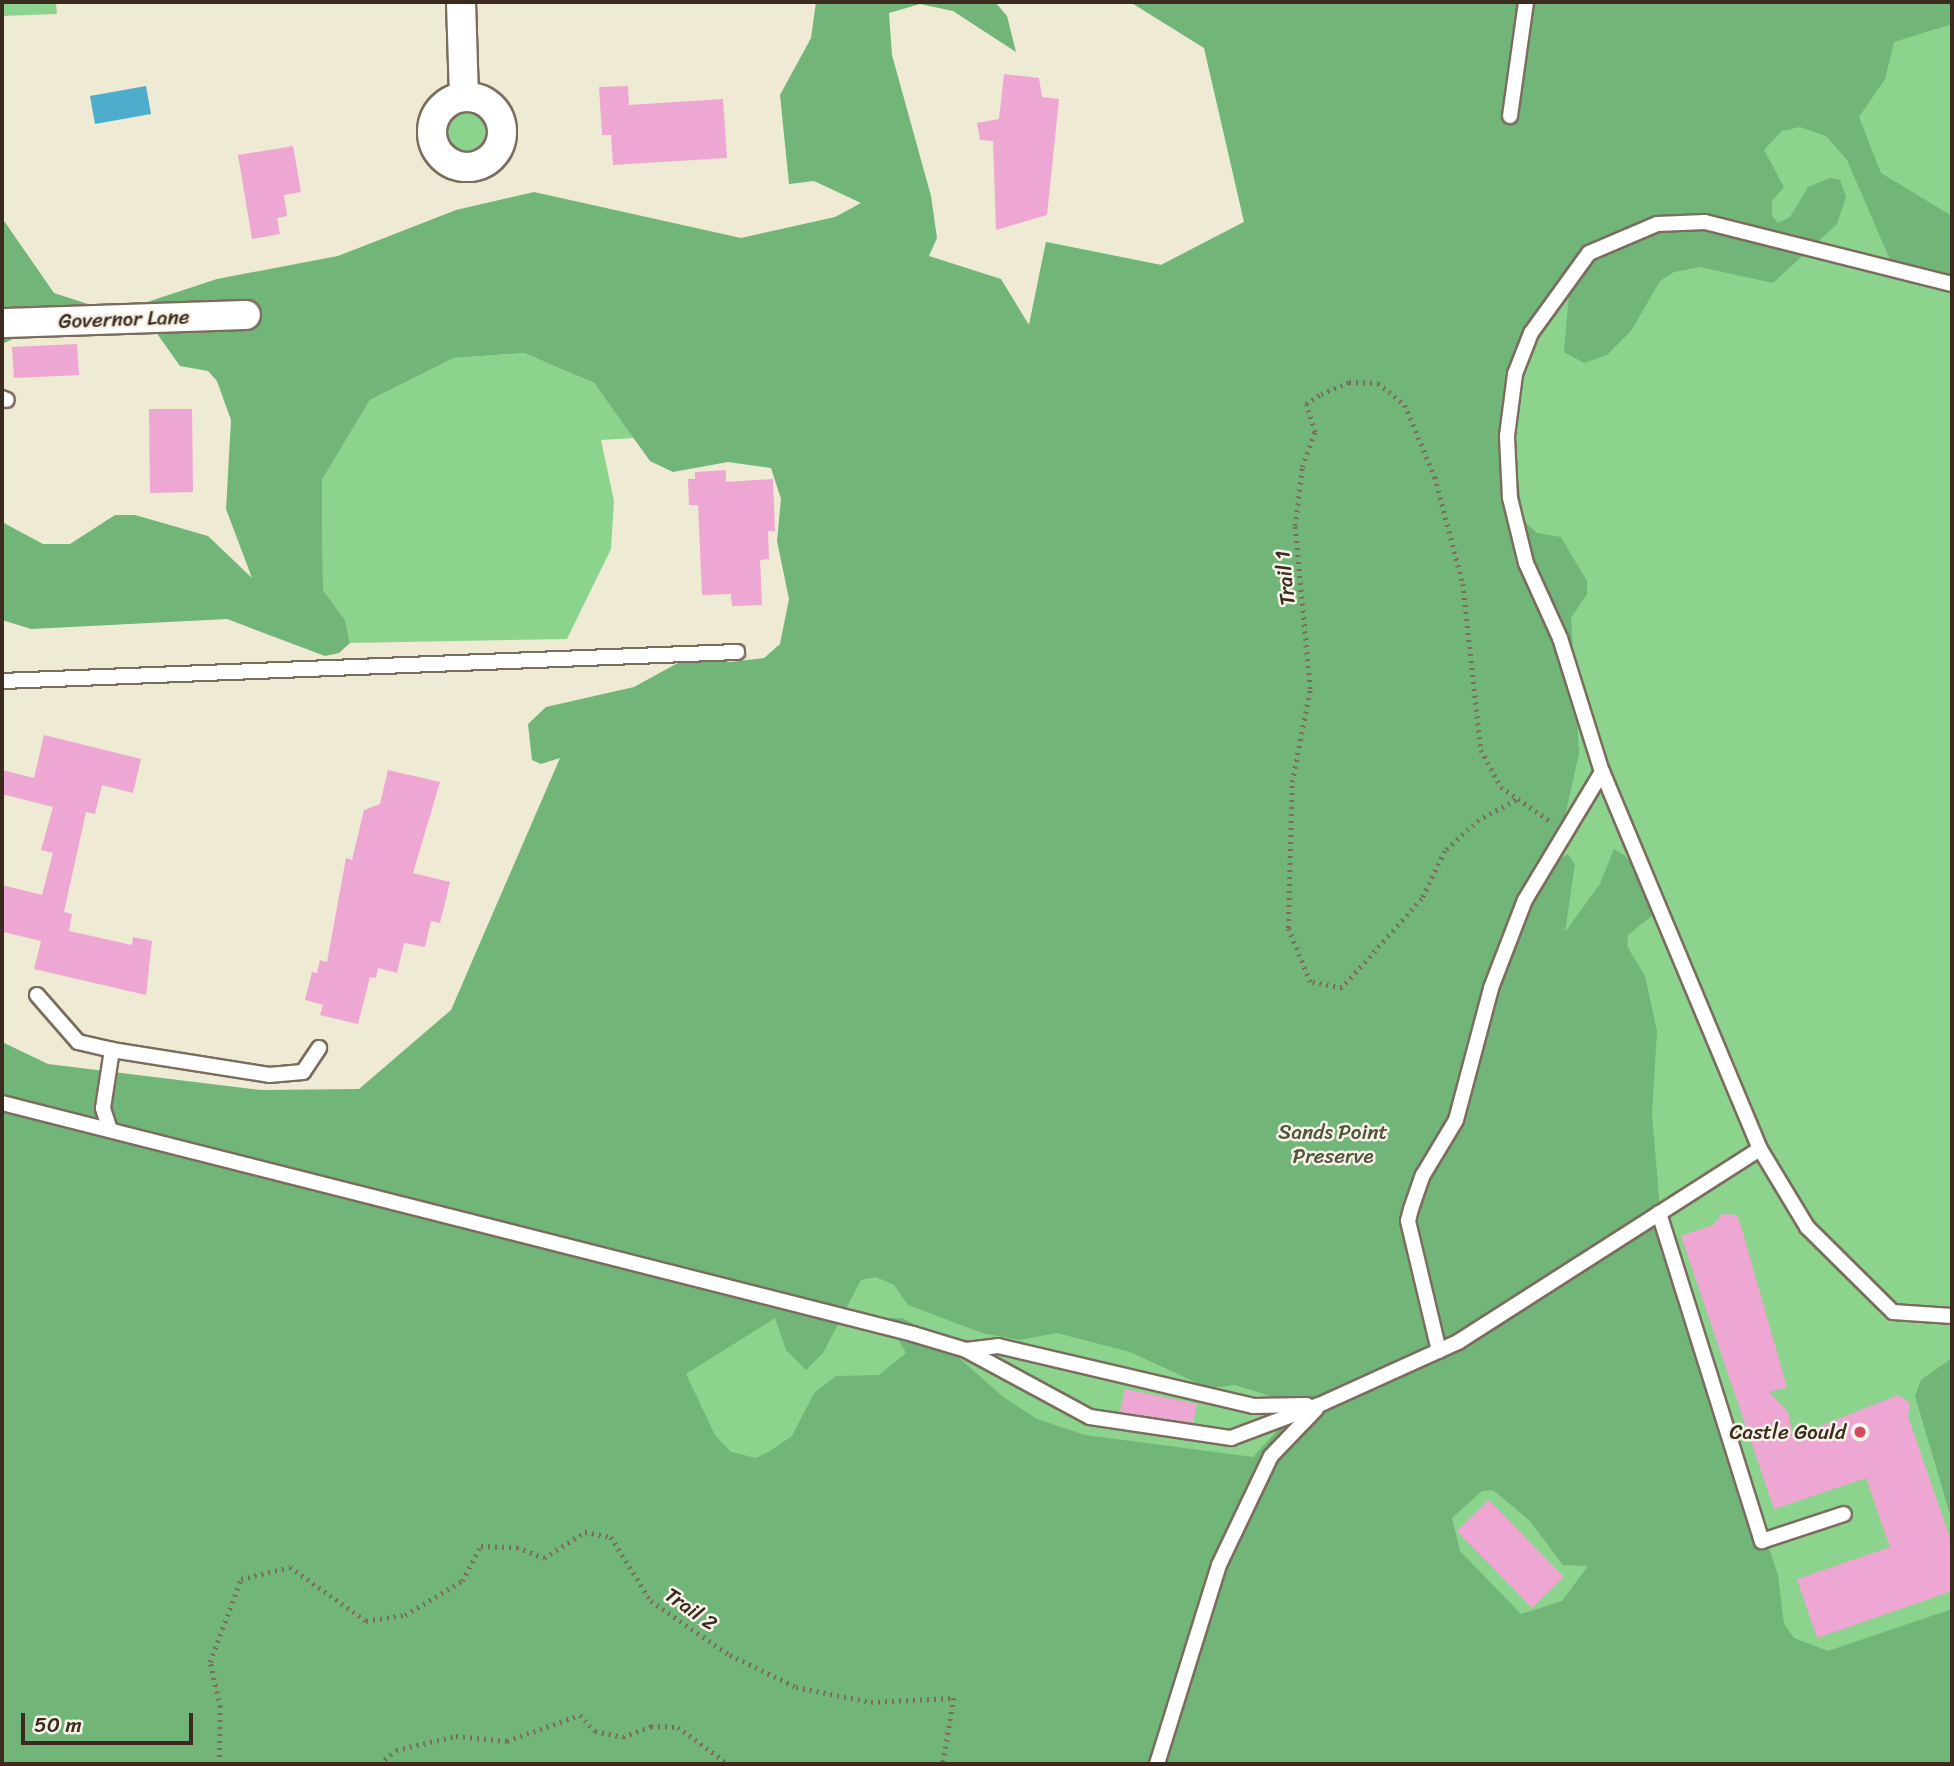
<!DOCTYPE html>
<html>
<head>
<meta charset="utf-8">
<style>
  body { margin:0 }
  #map { position:relative; width:1954px; height:1766px; overflow:hidden; background:#efead3; font-family:Sriracha,sans-serif }
  div>[style] { position:absolute }
  [style*='--x'] { left:calc(var(--x)*1px); top:calc(var(--y)*1px); width:calc(var(--w)*1px); rotate:calc(var(--a)*1deg) }
  .green>* { inset:0; background:#8cd38e }
  .round { border-radius:50% }
  .forest>* { inset:0; background:#71b579 }
  .water>* { inset:0; background:#4eaccd }
  .building>* { inset:0; background:#eea6d3 }
  .path>* { height:4.5px; margin-top:-2.25px; transform-origin:0; background:repeating-linear-gradient(90deg,#7a6d5d 0 2px,transparent 0 7px) }
  .roads { filter:drop-shadow(2px 0 #7a6d5d) drop-shadow(-2px 0 #7a6d5d) drop-shadow(0 2px #7a6d5d) drop-shadow(0 -2px #7a6d5d) }
  .lane>* { height:14px; margin:-7px; padding:0 7px; transform-origin:7px; border-radius:7px; background:#fff }
  .street>* { height:28px; margin:-14px; padding:0 14px; transform-origin:14px; border-radius:14px; background:#fff }
  .street>.ring { margin:-14px; padding:0; box-sizing:content-box; background:none; border:28px solid #fff; border-radius:50% }
  .dots>* { width:19px; height:19px; translate:-50% -50%; box-sizing:border-box; border:4px solid #f7f3e8; border-radius:50% }
  span { translate:-50% -50%; white-space:nowrap; text-align:center; line-height:1.15; -webkit-text-stroke:5px #f7f3e8; paint-order:stroke }
  .street-label { font-size:21px; color:#3b2a1e }
  .park-label { font-size:21px; color:#4f543a }
  .poi-label { font-size:21px; color:#3b2a1e }
  .right { translate:-100% -50%; text-align:right }
  .frame { position:absolute; inset:0; border:4px solid #3b2a1e; pointer-events:none }
  .scale { position:absolute; left:21px; top:1713px; width:172px; height:32px; box-sizing:border-box; border:4px solid #3b2a1e; border-top:0; padding-left:9px; font-size:21px; line-height:24px; white-space:nowrap; color:#3b2a1e; -webkit-text-stroke:5px #f7f3e8; paint-order:stroke }
</style>
</head>
<body>
<div id="map">
  <div class="green">
    <i style="clip-path:polygon(2px 2px,56px 2px,57px 14px,2px 16px)"></i>
    <i style="clip-path:polygon(1952px 2px,1952px 1764px,2px 1764px,429px 1178px,802px 727px,1029px 326px,1046px 242px,1161px 265px,1244px 222px)"></i>
    <i class="round" style="left:443px;top:107px;width:48px;height:48px"></i>
    <i style="clip-path:polygon(524px 353px,594px 383px,634px 438px,601px 440px,614px 501px,611px 549px,567px 639px,350px 643px,345px 620px,323px 590px,322px 480px,370px 400px,454px 358px)"></i>
  </div>
  <div class="forest">
    <i style="clip-path:polygon(evenodd,816px 2px,995px 2px,1007px 16px,1016px 52px,953px 11px,920px 4px,889px 13px,892px 55px,931px 196px,937px 238px,929px 256px,1001px 279px,1029px 325px,1046px 242px,1161px 265px,1244px 222px,1204px 48px,1130px 2px,1952px 2px,1952px 24px,1894px 42px,1885px 79px,1859px 117px,1881px 173px,1952px 216px,1952px 284px,1894px 269px,1847px 160px,1826px 136px,1800px 127px,1782px 131px,1764px 150px,1784px 187px,1772px 201px,1772px 216px,1778px 223px,1790px 217px,1808px 187px,1830px 178px,1840px 180px,1846px 197px,1837px 224px,1773px 283px,1700px 267px,1674px 272px,1660px 281px,1631px 331px,1607px 355px,1584px 363px,1564px 352px,1570px 283px,1535px 336px,1518px 377px,1513px 436px,1523px 520px,1537px 533px,1561px 537px,1587px 581px,1587px 594px,1571px 618px,1579px 753px,1555px 862px,1568px 854px,1575px 864px,1565px 932px,1600px 884px,1614px 849px,1624px 855px,1641px 874px,1654px 914px,1628px 935px,1627px 946px,1645px 976px,1657px 1031px,1652px 1115px,1662px 1232px,1778px 1575px,1784px 1624px,1794px 1638px,1828px 1651px,1952px 1609px,1952px 1764px,2px 1764px,2px 1042px,48px 1064px,261px 1090px,359px 1089px,451px 1010px,560px 758px,541px 764px,532px 760px,528px 724px,546px 707px,634px 687px,696px 653px,730px 662px,764px 658px,780px 644px,789px 599px,777px 541px,781px 499px,771px 468px,728px 462px,673px 472px,650px 461px,594px 383px,524px 353px,454px 358px,370px 400px,322px 480px,323px 590px,345px 620px,350px 643px,339px 653px,325px 656px,227px 619px,31px 629px,2px 620px,2px 522px,43px 544px,70px 544px,115px 515px,135px 515px,208px 536px,252px 578px,226px 509px,231px 420px,217px 381px,208px 371px,180px 366px,153px 328px,24px 334px,2px 344px,2px 218px,54px 293px,88px 304px,135px 306px,217px 279px,338px 256px,456px 210px,534px 192px,741px 238px,835px 217px,861px 203px,814px 181px,789px 184px,780px 95px,811px 38px,816px 2px,876px 1277px,894px 1285px,908px 1305px,982px 1333px,1019px 1340px,1057px 1333px,1130px 1352px,1208px 1388px,1235px 1385px,1283px 1400px,1306px 1399px,1253px 1457px,1085px 1435px,1037px 1419px,1002px 1396px,931px 1333px,902px 1318px,885px 1318px,906px 1353px,879px 1375px,836px 1376px,814px 1393px,792px 1436px,770px 1451px,756px 1458px,731px 1452px,715px 1435px,686px 1374px,775px 1318px,786px 1350px,806px 1370px,823px 1353px,861px 1280px,876px 1277px,816px 2px,1493px 1490px,1529px 1520px,1563px 1565px,1588px 1566px,1562px 1601px,1521px 1614px,1460px 1551px,1452px 1518px,1482px 1491px,1493px 1490px)"></i>
    <i style="clip-path:polygon(1952px 1358px,1952px 1521px,1915px 1396px,1921px 1380px)"></i>
  </div>
  <div class="water">
    <i style="clip-path:polygon(146px 86px,151px 114px,95px 124px,90px 96px)"></i>
  </div>
  <div class="building">
    <i style="clip-path:polygon(1004px 74px,1039px 78px,1042px 97px,1059px 99px,1047px 215px,996px 230px,993px 141px,980px 140px,977px 123px,999px 119px)"></i>
    <i style="clip-path:polygon(628px 86px,629px 105px,723px 99px,727px 158px,613px 165px,611px 135px,602px 135px,599px 87px)"></i>
    <i style="clip-path:polygon(293px 146px,301px 192px,284px 195px,287px 216px,277px 218px,280px 234px,252px 239px,238px 155px)"></i>
    <i style="clip-path:polygon(77px 344px,79px 375px,14px 378px,12px 347px)"></i>
    <i style="clip-path:polygon(149px 409px,192px 409px,193px 492px,150px 493px)"></i>
    <i style="clip-path:polygon(726px 470px,726px 482px,773px 479px,775px 531px,768px 531px,769px 559px,760px 560px,762px 605px,732px 606px,731px 594px,702px 595px,698px 505px,689px 505px,688px 479px,695px 479px,695px 472px)"></i>
    <i style="clip-path:polygon(44px 735px,141px 759px,133px 793px,102px 785px,95px 814px,86px 812px,64px 912px,72px 914px,69px 931px,132px 945px,133px 937px,152px 941px,146px 995px,34px 969px,41px 941px,3px 932px,2px 885px,42px 895px,53px 853px,41px 850px,53px 807px,2px 794px,2px 770px,34px 778px)"></i>
    <i style="clip-path:polygon(388px 770px,440px 782px,413px 873px,450px 882px,440px 923px,431px 921px,425px 947px,404px 943px,397px 973px,378px 968px,376px 978px,370px 977px,358px 1024px,320px 1015px,323px 1005px,305px 1000px,312px 972px,317px 973px,320px 960px,327px 962px,346px 858px,352px 860px,364px 810px,380px 804px)"></i>
    <i style="clip-path:polygon(1722px 1214px,1737px 1215px,1741px 1226px,1787px 1387px,1769px 1392px,1788px 1412px,1793px 1437px,1898px 1395px,1910px 1403px,1908px 1416px,1952px 1544px,1952px 1591px,1817px 1638px,1797px 1579px,1890px 1547px,1866px 1478px,1774px 1509px,1681px 1236px,1713px 1225px)"></i>
    <i style="clip-path:polygon(1125px 1389px,1197px 1404px,1193px 1423px,1120px 1412px)"></i>
    <i style="clip-path:polygon(1489px 1500px,1564px 1577px,1532px 1608px,1457px 1531px)"></i>
  </div>
  <div class="path">
    <i style="--x:1516;--y:800;--w:42;--a:151.6"></i>
    <i style="--x:1479;--y:820;--w:46;--a:137.6"></i>
    <i style="--x:1445;--y:851;--w:53;--a:115.6"></i>
    <i style="--x:1422;--y:899;--w:120;--a:132"></i>
    <i style="--x:1342;--y:988;--w:33;--a:-169"></i>
    <i style="--x:1310;--y:982;--w:58;--a:-112.2"></i>
    <i style="--x:1288;--y:928;--w:146;--a:-88.4"></i>
    <i style="--x:1292;--y:782;--w:95;--a:-79"></i>
    <i style="--x:1310;--y:689;--w:164;--a:-95.3"></i>
    <i style="--x:1295;--y:526;--w:59;--a:-83.2"></i>
    <i style="--x:1302;--y:467;--w:37;--a:-70"></i>
    <i style="--x:1315;--y:432;--w:29;--a:-108"></i>
    <i style="--x:1306;--y:404;--w:18;--a:-34"></i>
    <i style="--x:1321;--y:394;--w:30;--a:-23"></i>
    <i style="--x:1349;--y:382;--w:29;--a:2"></i>
    <i style="--x:1378;--y:383;--w:35;--a:39"></i>
    <i style="--x:1405;--y:405;--w:78;--a:67.4"></i>
    <i style="--x:1435;--y:477;--w:111;--a:75.3"></i>
    <i style="--x:1463;--y:584;--w:167;--a:83.8"></i>
    <i style="--x:1481;--y:750;--w:42;--a:61.6"></i>
    <i style="--x:1501;--y:787;--w:63;--a:34.7"></i>
    <i style="--x:219;--y:1764;--w:57;--a:-89"></i>
    <i style="--x:220;--y:1707;--w:46;--a:-102.5"></i>
    <i style="--x:210;--y:1662;--w:89;--a:-69.5"></i>
    <i style="--x:241;--y:1579;--w:50;--a:-13.8"></i>
    <i style="--x:290;--y:1567;--w:93;--a:35.4"></i>
    <i style="--x:366;--y:1621;--w:39;--a:-9"></i>
    <i style="--x:405;--y:1615;--w:66;--a:-30.8"></i>
    <i style="--x:462;--y:1581;--w:40;--a:-62"></i>
    <i style="--x:481;--y:1546;--w:36;--a:2"></i>
    <i style="--x:517;--y:1547;--w:29;--a:22"></i>
    <i style="--x:544;--y:1558;--w:49;--a:-32.4"></i>
    <i style="--x:585;--y:1532;--w:26;--a:11"></i>
    <i style="--x:611;--y:1537;--w:75;--a:58"></i>
    <i style="--x:651;--y:1601;--w:96;--a:34.4"></i>
    <i style="--x:730;--y:1655;--w:73;--a:25.9"></i>
    <i style="--x:796;--y:1687;--w:76;--a:11.3"></i>
    <i style="--x:871;--y:1702;--w:83;--a:-2.8"></i>
    <i style="--x:954;--y:1698;--w:67;--a:99.5"></i>
    <i style="--x:379;--y:1764;--w:22;--a:-39"></i>
    <i style="--x:396;--y:1750;--w:62;--a:-13.1"></i>
    <i style="--x:456;--y:1736;--w:51;--a:5.6"></i>
    <i style="--x:507;--y:1741;--w:77;--a:-19.6"></i>
    <i style="--x:580;--y:1715;--w:22;--a:47"></i>
    <i style="--x:595;--y:1731;--w:29;--a:12"></i>
    <i style="--x:623;--y:1737;--w:30;--a:-21"></i>
    <i style="--x:651;--y:1726;--w:27;--a:2"></i>
    <i style="--x:678;--y:1727;--w:62;--a:36.5"></i>
  </div>
  <div class="roads">
    <div class="lane">
      <i style="--x:1510;--y:116;--w:115;--a:-82"></i>
      <i style="--x:2;--y:398;--w:5;--a:22"></i>
      <i style="--x:2;--y:681;--w:736;--a:-2.26"></i>
      <i style="--x:37;--y:995;--w:62;--a:48.9"></i>
      <i style="--x:78;--y:1042;--w:35;--a:13"></i>
      <i style="--x:2;--y:1103;--w:940;--a:14.23"></i>
      <i style="--x:913;--y:1334;--w:55;--a:16.8"></i>
      <i style="--x:966;--y:1350;--w:141;--a:28.4"></i>
      <i style="--x:1090;--y:1417;--w:143;--a:8.5"></i>
      <i style="--x:1231;--y:1438;--w:94;--a:-20.6"></i>
      <i style="--x:1319;--y:1405;--w:153;--a:-24.4"></i>
      <i style="--x:1458;--y:1342;--w:358;--a:-32.6"></i>
      <i style="--x:1760;--y:1149;--w:409;--a:-112.7"></i>
      <i style="--x:1602;--y:772;--w:140;--a:-107.4"></i>
      <i style="--x:1560;--y:638;--w:82;--a:-114.4"></i>
      <i style="--x:1526;--y:563;--w:67;--a:-103.8"></i>
      <i style="--x:1510;--y:498;--w:62;--a:-92.8"></i>
      <i style="--x:1507;--y:436;--w:63;--a:-82.6"></i>
      <i style="--x:1515;--y:374;--w:44;--a:-68.7"></i>
      <i style="--x:1531;--y:333;--w:99;--a:-54.1"></i>
      <i style="--x:1589;--y:253;--w:74;--a:-23.1"></i>
      <i style="--x:1657;--y:224;--w:48;--a:-2.4"></i>
      <i style="--x:1705;--y:222;--w:255;--a:14.1"></i>
      <i style="--x:110;--y:1130;--w:23;--a:-108"></i>
      <i style="--x:103;--y:1108;--w:59;--a:-81.2"></i>
      <i style="--x:112;--y:1050;--w:159;--a:9"></i>
      <i style="--x:269;--y:1075;--w:34;--a:-5"></i>
      <i style="--x:303;--y:1072;--w:29;--a:-56"></i>
      <i style="--x:1760;--y:1149;--w:91;--a:58.9"></i>
      <i style="--x:1807;--y:1227;--w:121;--a:44.7"></i>
      <i style="--x:1893;--y:1312;--w:59;--a:3.9"></i>
      <i style="--x:1659;--y:1213;--w:344;--a:72.6"></i>
      <i style="--x:1762;--y:1541;--w:86;--a:-18.2"></i>
      <i style="--x:966;--y:1350;--w:32;--a:-7"></i>
      <i style="--x:998;--y:1346;--w:262;--a:13.2"></i>
      <i style="--x:1253;--y:1406;--w:54;--a:-1.1"></i>
      <i style="--x:1439;--y:1351;--w:134;--a:-103.4"></i>
      <i style="--x:1408;--y:1221;--w:12;--a:-76"></i>
      <i style="--x:1411;--y:1209;--w:36;--a:-71"></i>
      <i style="--x:1423;--y:1175;--w:64;--a:-59"></i>
      <i style="--x:1456;--y:1120;--w:137;--a:-75.1"></i>
      <i style="--x:1491;--y:988;--w:94;--a:-68.9"></i>
      <i style="--x:1525;--y:900;--w:149;--a:-59"></i>
      <i style="--x:1157;--y:1764;--w:208;--a:-72.7"></i>
      <i style="--x:1219;--y:1565;--w:121;--a:-64.5"></i>
      <i style="--x:1271;--y:1456;--w:65;--a:-46.2"></i>
    </div>
    <div class="street">
      <i style="--x:461;--y:2;--w:94;--a:88.2"></i>
      <i class="ring" style="left:432px;top:97px;width:42px;height:42px"></i>
      <i style="--x:2;--y:323;--w:244;--a:-1.9"></i>
    </div>
  </div>
  <div class="dots">
    <i style="left:1860px;top:1432px;background:#d1495b"></i>
  </div>
  <div class="street-label">
    <span style="left:124px;top:319px;rotate:-2deg">Governor Lane</span>
    <span style="left:1285px;top:578px;rotate:-96deg">Trail 1</span>
    <span style="left:691px;top:1609px;rotate:35deg">Trail 2</span>
  </div>
  <div class="park-label">
    <span style="left:1333px;top:1144px">Sands Point<br>Preserve</span>
  </div>
  <div class="poi-label">
    <span class="right" style="left:1846px;top:1432px">Castle Gould</span>
  </div>
  <div class="frame"></div>
  <div class="scale">50 m</div>
</div>
</body>
</html>
